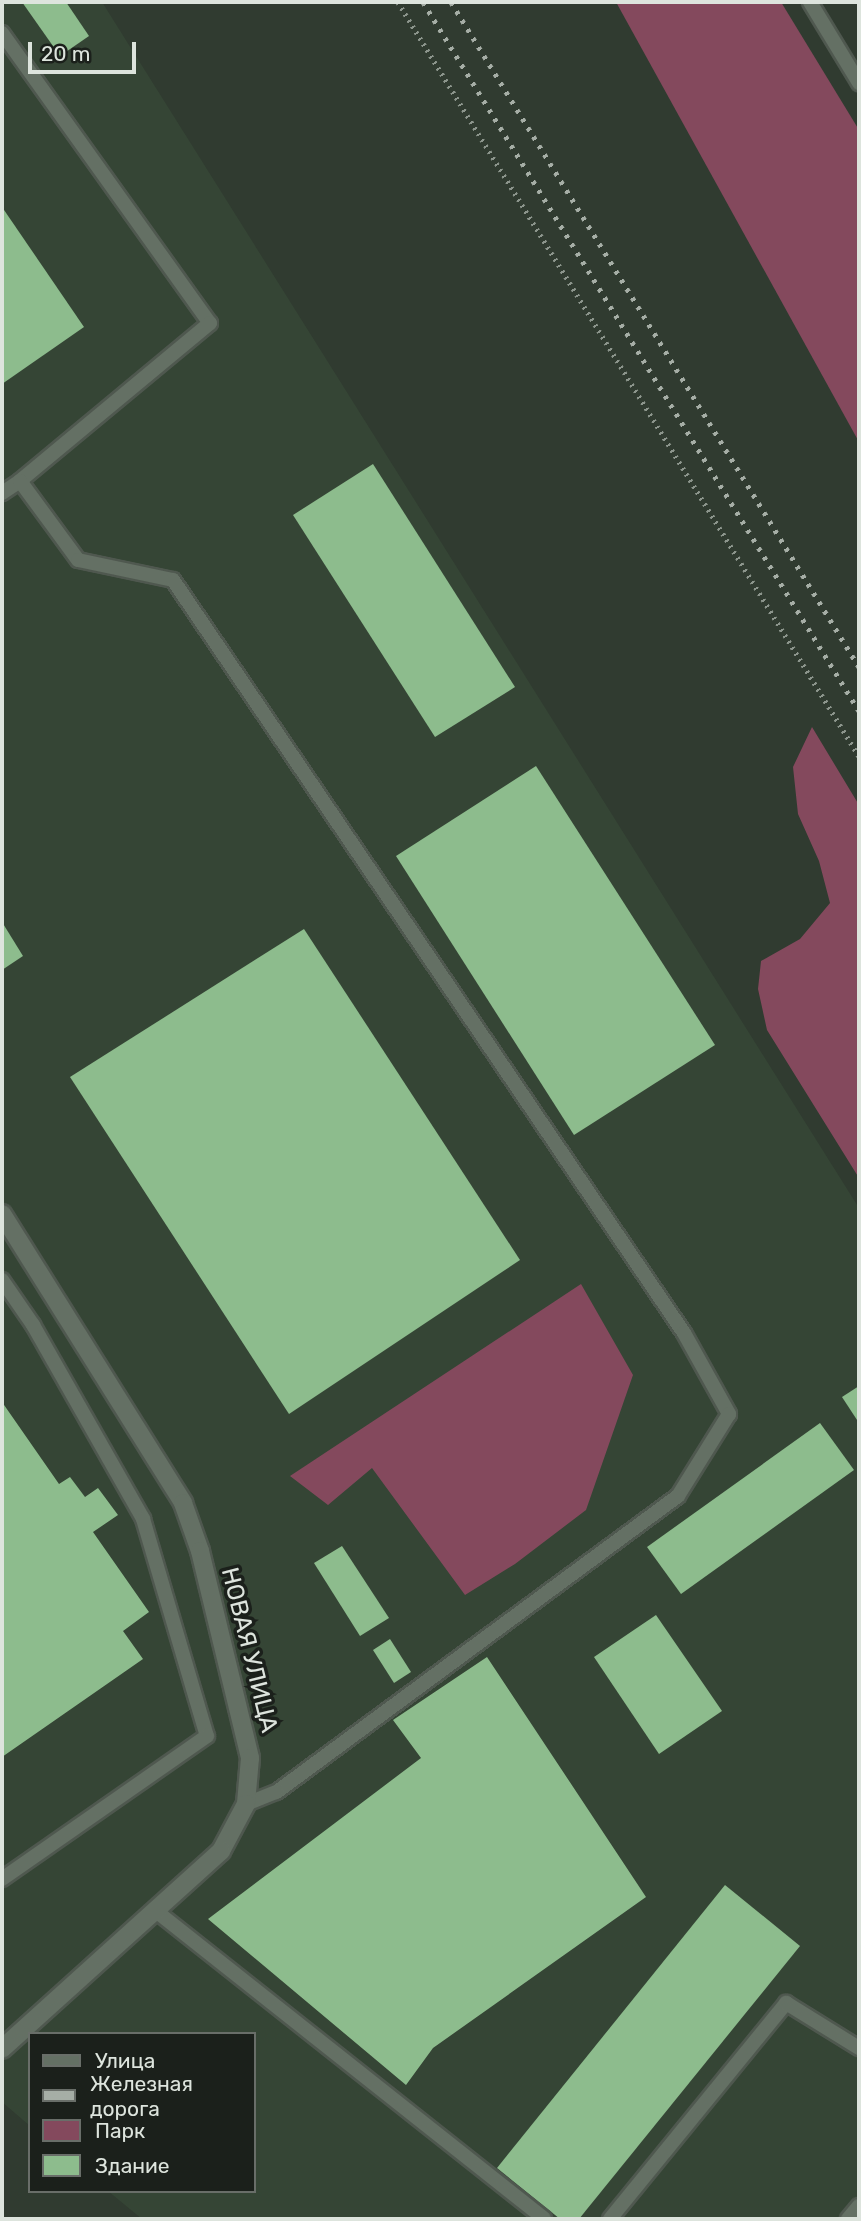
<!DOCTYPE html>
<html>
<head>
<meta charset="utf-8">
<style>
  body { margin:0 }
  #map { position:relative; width:861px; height:2221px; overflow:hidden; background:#303b30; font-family:Rubik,sans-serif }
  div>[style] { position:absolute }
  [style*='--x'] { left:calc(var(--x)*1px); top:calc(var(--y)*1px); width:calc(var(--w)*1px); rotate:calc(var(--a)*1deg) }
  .built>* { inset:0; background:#354535 }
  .green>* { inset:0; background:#84495d }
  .building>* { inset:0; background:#8dbc8d }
  .path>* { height:4.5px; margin-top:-2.25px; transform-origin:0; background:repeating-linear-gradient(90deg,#8c958c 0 2px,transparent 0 7px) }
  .roads { filter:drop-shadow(2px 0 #4f584f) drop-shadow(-2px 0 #4f584f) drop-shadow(0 2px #4f584f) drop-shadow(0 -2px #4f584f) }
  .service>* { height:14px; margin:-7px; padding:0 7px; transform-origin:7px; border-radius:7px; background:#647064 }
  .minor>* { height:18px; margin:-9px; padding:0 9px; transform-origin:9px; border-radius:9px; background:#647064 }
  .rail>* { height:5px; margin-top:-2.5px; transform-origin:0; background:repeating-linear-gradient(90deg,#a6aea6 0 3.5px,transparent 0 10.5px) }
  span { translate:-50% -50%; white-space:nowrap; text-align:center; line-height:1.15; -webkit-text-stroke:7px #1b201b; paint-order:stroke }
  .street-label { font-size:24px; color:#dde4dd }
  .frame { position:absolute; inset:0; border:4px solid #dde4dd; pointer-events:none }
  .legend { position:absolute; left:28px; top:2032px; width:228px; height:161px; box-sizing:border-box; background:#1b201b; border:2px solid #696e69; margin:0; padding:9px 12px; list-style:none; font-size:21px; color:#dde4dd }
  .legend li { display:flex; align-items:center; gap:14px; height:35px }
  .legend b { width:35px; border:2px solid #696e69 }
  .scale { position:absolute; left:28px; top:42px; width:108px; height:32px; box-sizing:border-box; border:4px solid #dde4dd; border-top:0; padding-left:9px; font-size:21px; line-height:24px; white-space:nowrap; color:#dde4dd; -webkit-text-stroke:5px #1b201b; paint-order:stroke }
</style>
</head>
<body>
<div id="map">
  <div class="built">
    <i style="clip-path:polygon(2px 2px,102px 2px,859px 1208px,859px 2219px,142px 2219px,108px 2191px,254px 2191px,254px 2034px,30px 2034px,30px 2126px,2px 2102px)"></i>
  </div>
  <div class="green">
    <i style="clip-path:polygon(616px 2px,781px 2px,859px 130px,859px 442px)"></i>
    <i style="clip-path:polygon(812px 727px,859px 805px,859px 1178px,767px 1030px,758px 989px,761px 961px,800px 939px,830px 903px,819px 861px,798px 814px,793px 767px)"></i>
    <i style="clip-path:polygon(581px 1284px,633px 1375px,586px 1510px,515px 1564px,465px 1595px,372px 1468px,328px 1505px,290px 1476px)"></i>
  </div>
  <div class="building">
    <i style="clip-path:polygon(22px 2px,66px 2px,89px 36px,60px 56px)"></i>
    <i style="clip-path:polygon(2px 207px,84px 327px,2px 384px)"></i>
    <i style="clip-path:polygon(373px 464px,515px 687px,435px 737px,293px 515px)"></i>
    <i style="clip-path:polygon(536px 766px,715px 1045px,574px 1135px,396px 856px)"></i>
    <i style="clip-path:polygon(2px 922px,23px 956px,2px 970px)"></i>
    <i style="clip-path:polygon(304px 929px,520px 1260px,289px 1414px,70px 1077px)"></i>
    <i style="clip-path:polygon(859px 1386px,859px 1423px,842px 1397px)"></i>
    <i style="clip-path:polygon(2px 1402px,59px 1484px,70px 1477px,85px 1497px,98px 1488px,118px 1515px,93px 1532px,149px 1612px,123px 1631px,143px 1659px,2px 1757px)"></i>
    <i style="clip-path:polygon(820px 1423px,854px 1470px,681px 1594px,647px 1547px)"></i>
    <i style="clip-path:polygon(342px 1546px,389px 1618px,360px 1636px,314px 1563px)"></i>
    <i style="clip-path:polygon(656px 1615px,722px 1711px,659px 1754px,594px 1657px)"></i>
    <i style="clip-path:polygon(390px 1639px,411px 1672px,394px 1683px,373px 1650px)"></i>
    <i style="clip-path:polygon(487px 1657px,646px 1897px,433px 2048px,406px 2085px,208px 1919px,421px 1758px,393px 1720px)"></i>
    <i style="clip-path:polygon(725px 1885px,800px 1946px,579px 2219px,560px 2219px,497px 2168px)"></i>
  </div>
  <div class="path">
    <i style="--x:398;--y:2;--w:884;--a:58.56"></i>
  </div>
  <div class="roads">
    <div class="service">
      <i style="--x:810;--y:2;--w:95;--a:58.8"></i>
      <i style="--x:2;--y:33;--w:357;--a:54.4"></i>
      <i style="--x:210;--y:323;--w:247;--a:140.3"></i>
      <i style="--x:20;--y:481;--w:22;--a:146"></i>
      <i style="--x:20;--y:481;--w:98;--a:53.7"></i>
      <i style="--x:78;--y:560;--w:97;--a:11.9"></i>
      <i style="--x:173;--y:580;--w:910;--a:55.84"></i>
      <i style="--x:684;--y:1333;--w:93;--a:60.9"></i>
      <i style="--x:729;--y:1414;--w:97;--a:121.9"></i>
      <i style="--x:678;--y:1496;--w:499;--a:143.6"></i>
      <i style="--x:276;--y:1792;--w:32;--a:158"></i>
      <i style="--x:2;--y:1280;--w:55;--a:55.4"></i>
      <i style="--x:33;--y:1325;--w:223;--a:60.4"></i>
      <i style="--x:143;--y:1519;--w:226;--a:73.6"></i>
      <i style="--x:207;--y:1736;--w:250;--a:145.1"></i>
      <i style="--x:156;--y:1911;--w:495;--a:38.4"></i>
      <i style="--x:610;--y:2219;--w:279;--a:-50.8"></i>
      <i style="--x:786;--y:2003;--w:86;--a:31.7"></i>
      <i style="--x:848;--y:2219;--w:17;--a:-50"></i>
    </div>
    <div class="minor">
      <i style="--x:2;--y:1214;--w:341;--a:57.9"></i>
      <i style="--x:183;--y:1503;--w:51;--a:70.5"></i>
      <i style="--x:200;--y:1551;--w:213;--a:76.4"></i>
      <i style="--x:250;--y:1758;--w:46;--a:95"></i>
      <i style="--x:246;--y:1804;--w:53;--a:118"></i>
      <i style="--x:221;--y:1851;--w:295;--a:137.9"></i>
    </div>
  </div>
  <div class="rail">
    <i style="--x:423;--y:2;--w:832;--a:58.41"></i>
    <i style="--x:451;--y:2;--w:780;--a:58.47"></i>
  </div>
  <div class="street-label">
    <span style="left:249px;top:1650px;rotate:76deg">НОВАЯ УЛИЦА</span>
  </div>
  <div class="frame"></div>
  <ul class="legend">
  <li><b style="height:9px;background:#647064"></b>Улица</li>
  <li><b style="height:9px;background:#a6aea6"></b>Железная дорога</li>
  <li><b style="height:19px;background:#84495d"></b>Парк</li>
  <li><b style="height:19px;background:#8dbc8d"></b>Здание</li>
  </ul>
  <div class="scale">20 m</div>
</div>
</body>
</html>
